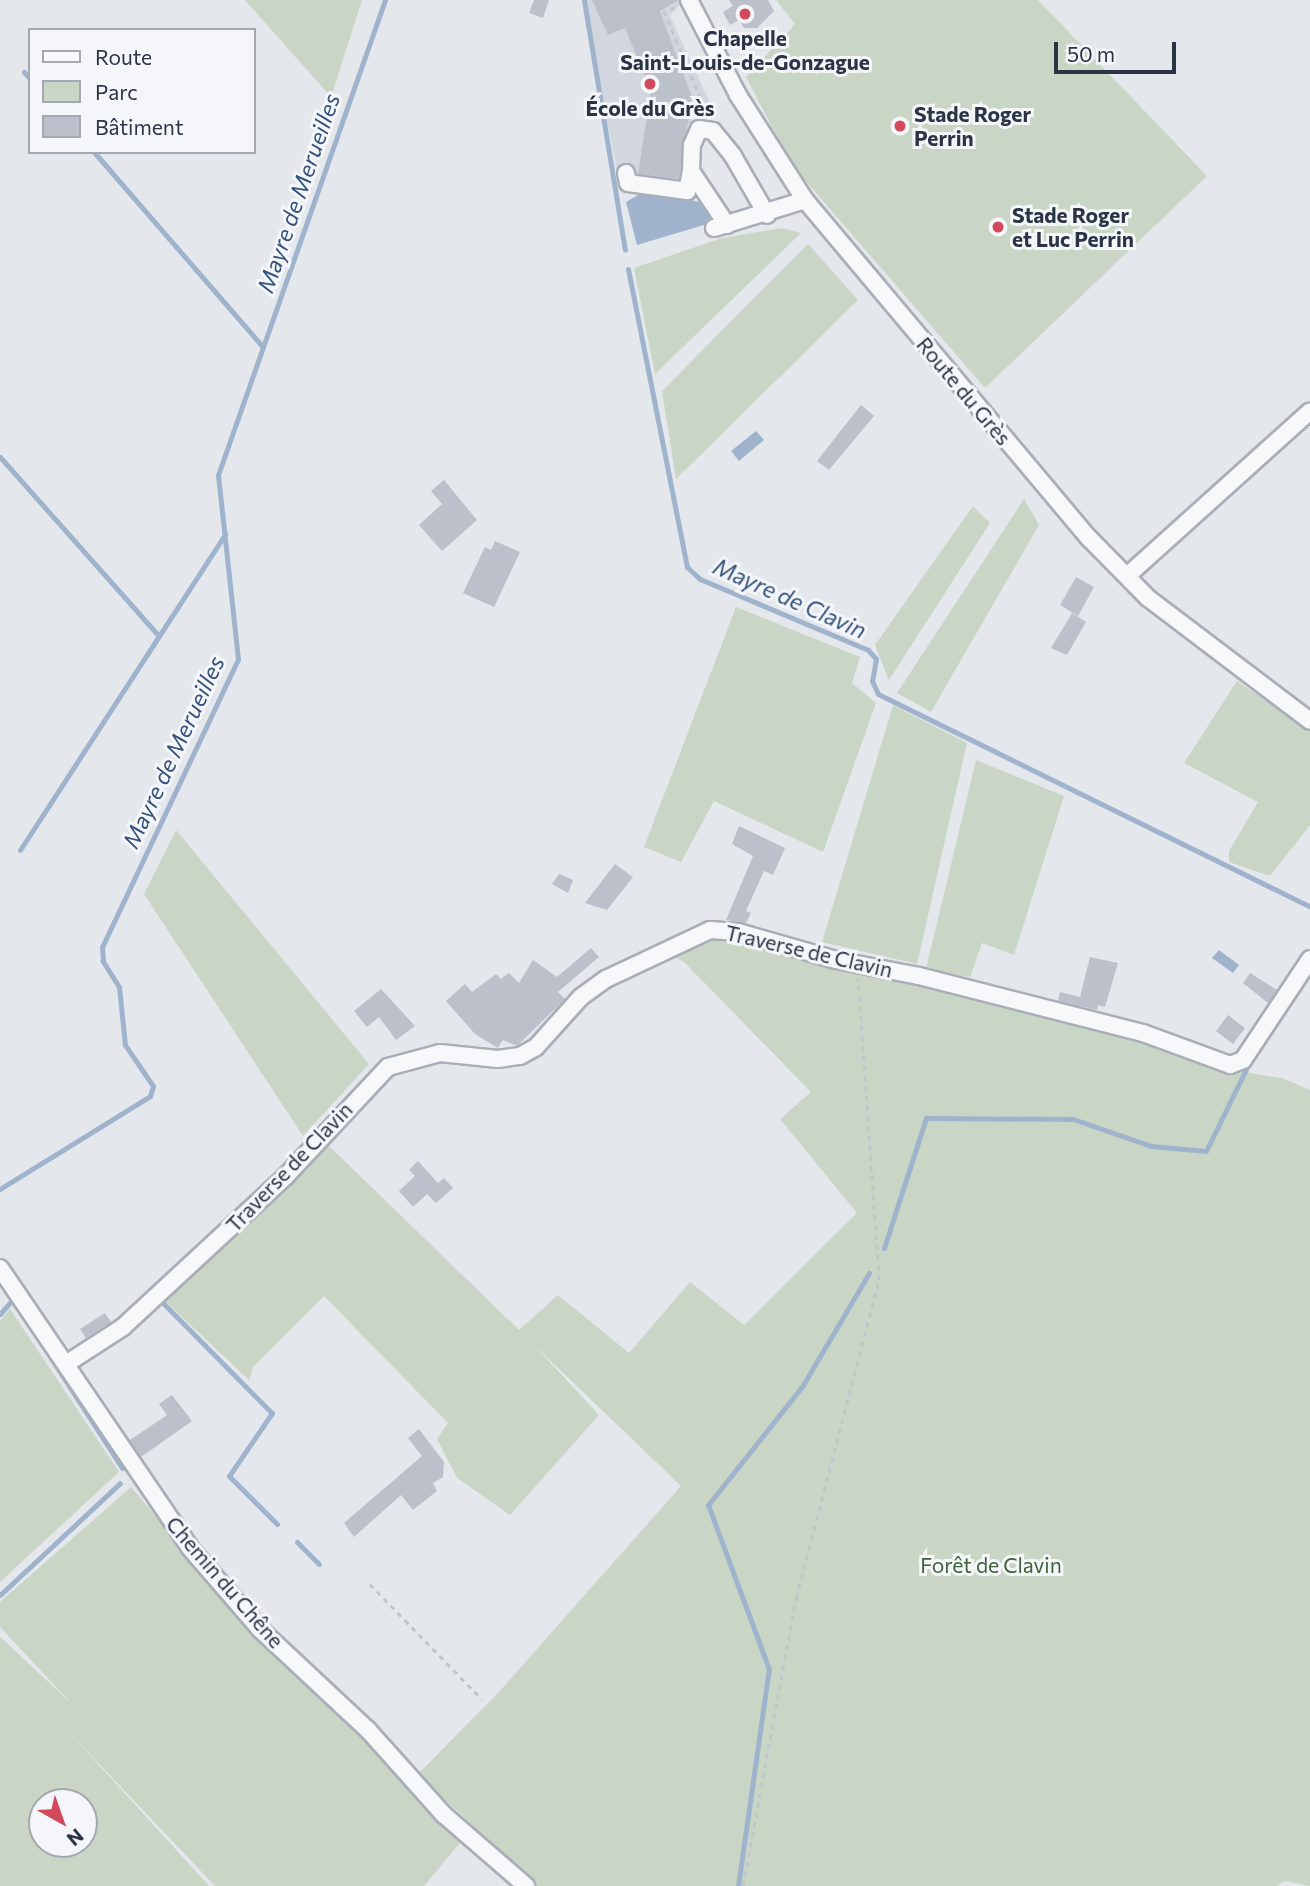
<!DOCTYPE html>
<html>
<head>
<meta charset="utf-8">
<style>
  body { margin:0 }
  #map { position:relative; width:1310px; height:1886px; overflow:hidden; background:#e4e7ec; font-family:Commissioner,sans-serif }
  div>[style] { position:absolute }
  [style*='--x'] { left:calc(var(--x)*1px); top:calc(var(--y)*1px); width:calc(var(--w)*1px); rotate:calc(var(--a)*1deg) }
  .built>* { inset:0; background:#d2d6de }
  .green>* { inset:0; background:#c9d6c5 }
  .water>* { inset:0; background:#9fb4cc }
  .stream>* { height:5px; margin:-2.5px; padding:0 2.5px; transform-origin:2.5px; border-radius:2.5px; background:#9fb4cc }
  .building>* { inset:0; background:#bbc0ca }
  .path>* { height:2.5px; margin-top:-1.25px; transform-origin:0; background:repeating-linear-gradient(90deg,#c2c5cb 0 5px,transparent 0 10px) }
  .roads { filter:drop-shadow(2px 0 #a9aeb7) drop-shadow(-2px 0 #a9aeb7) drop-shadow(0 2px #a9aeb7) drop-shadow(0 -2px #a9aeb7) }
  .minor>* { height:16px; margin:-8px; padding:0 8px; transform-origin:8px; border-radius:8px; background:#f7f8fa }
  .dots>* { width:19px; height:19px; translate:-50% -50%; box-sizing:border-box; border:4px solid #f4f6f9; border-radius:50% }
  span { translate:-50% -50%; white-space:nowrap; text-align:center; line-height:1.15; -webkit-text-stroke:6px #f4f6f9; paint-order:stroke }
  .poi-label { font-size:21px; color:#2b3445; font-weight:700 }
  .left { translate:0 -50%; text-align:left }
  .street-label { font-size:21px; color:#2b3445 }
  .park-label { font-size:21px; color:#3f6138 }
  .water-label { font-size:23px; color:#34527a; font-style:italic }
  .legend { position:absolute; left:28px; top:28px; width:228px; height:126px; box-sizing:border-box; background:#f4f6f9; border:2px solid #a4a8b1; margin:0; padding:9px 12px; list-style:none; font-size:21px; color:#2b3445 }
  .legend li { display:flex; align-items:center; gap:14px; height:35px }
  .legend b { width:35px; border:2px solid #a4a8b1 }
  .north { position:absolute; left:28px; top:1788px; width:70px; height:70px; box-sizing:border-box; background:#f4f6f9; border:2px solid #a4a8b1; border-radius:50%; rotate:140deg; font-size:19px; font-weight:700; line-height:28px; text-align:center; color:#2b3445 }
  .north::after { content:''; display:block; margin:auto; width:24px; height:32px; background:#d1495b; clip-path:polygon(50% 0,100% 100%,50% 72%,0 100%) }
  .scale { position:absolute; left:1054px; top:42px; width:122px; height:32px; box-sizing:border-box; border:4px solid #2b3445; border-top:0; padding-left:9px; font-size:21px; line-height:24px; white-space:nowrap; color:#2b3445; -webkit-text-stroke:5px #f4f6f9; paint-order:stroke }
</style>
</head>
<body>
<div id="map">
  <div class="built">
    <i style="clip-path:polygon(582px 0,684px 0,670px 16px,710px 103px,693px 111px,680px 194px,637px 187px,621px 189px)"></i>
  </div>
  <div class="green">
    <i style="clip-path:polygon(245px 0,362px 0,331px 97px)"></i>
    <i style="clip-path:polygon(776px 0,1038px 0,1207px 176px,985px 388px,791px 164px,746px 77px,795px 24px)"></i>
    <i style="clip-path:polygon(782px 228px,801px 233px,655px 374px,634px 268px,722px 238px)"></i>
    <i style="clip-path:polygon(808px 244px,858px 300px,676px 479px,662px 391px)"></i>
    <i style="clip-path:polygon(1024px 499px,1039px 525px,931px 712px,897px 693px)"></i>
    <i style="clip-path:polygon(973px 506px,990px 523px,889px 680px,875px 645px)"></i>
    <i style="clip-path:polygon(736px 607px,860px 657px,852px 683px,876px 703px,823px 852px,714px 801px,681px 862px,644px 847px)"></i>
    <i style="clip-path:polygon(1237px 681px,1310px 731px,1310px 825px,1270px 876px,1229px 862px,1229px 851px,1258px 802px,1184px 763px)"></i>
    <i style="clip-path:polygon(893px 705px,967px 743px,917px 964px,822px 942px)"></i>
    <i style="clip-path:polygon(976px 760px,1064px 796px,1014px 955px,982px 943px,970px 977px,926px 969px)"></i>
    <i style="clip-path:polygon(176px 830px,369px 1064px,303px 1136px,144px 894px)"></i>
    <i style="clip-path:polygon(709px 938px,945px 987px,1255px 1074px,1282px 1078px,1310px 1090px,1310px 1886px,1285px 1881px,1277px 1886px,536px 1886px,418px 1774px,499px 1692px,681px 1486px,534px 1345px,599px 1415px,510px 1515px,457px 1478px,437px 1439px,448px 1423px,324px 1296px,253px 1367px,249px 1380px,163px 1299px,326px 1143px,519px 1330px,558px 1295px,629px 1353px,690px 1282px,744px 1325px,857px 1213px,780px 1119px,811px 1092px,684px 962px,670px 954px)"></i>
    <i style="clip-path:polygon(10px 1309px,119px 1472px,0 1582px,0 1321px)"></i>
    <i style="clip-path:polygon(evenodd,131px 1487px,259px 1639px,351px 1723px,464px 1838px,424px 1886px,215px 1886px,68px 1731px,209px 1886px,0 1886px,0 1637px,71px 1703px,0 1627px,0 1602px,131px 1487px,42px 1802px,84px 1802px,84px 1844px,42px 1844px,42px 1802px)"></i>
  </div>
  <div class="water">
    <i style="clip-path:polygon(645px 191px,700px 202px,714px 222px,637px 245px,626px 202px)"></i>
    <i style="clip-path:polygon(756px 431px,764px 440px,739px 461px,731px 451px)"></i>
    <i style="clip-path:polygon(1219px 950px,1239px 965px,1233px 973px,1212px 958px)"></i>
  </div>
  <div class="stream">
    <i style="--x:584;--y:0;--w:253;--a:80.7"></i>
    <i style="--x:24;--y:72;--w:9;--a:49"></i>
    <i style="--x:94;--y:152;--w:258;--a:49.1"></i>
    <i style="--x:628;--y:269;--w:304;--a:78.8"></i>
    <i style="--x:687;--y:567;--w:18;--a:43"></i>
    <i style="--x:700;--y:579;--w:182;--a:22.9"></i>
    <i style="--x:868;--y:650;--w:12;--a:48"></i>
    <i style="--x:876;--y:659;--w:22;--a:100"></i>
    <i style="--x:872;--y:681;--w:14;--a:65"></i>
    <i style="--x:878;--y:694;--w:482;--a:26.2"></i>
    <i style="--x:0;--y:457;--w:239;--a:48.4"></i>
    <i style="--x:20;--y:850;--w:377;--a:-57"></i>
    <i style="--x:0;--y:1189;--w:176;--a:-31.8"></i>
    <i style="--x:150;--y:1096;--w:10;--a:-73"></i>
    <i style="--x:153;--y:1086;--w:50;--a:-124.3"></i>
    <i style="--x:125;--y:1045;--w:58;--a:-95.9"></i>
    <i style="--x:119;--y:987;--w:31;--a:-122"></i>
    <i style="--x:103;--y:961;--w:14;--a:-94"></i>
    <i style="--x:102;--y:947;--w:318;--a:-64.7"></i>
    <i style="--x:238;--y:659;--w:185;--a:-96.2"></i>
    <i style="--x:218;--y:475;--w:504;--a:-70.63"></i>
    <i style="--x:884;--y:1248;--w:137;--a:-72.1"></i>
    <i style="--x:926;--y:1118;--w:147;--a:0.4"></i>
    <i style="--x:1073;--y:1119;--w:83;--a:19.1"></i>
    <i style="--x:1151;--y:1146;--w:55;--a:5.2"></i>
    <i style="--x:1206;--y:1151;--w:100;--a:-63.9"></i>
    <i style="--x:162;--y:1302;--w:156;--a:45.3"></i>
    <i style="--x:272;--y:1413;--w:76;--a:124.3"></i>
    <i style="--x:229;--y:1476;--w:68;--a:45"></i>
    <i style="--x:0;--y:1314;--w:20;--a:-49"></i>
    <i style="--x:27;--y:1321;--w:175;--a:57.1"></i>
    <i style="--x:297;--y:1542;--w:31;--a:45"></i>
    <i style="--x:0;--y:1595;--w:164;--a:-43"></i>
    <i style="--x:738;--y:1886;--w:219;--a:-81.9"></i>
    <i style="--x:769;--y:1669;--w:175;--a:-110.4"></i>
    <i style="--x:708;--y:1505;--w:153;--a:-51.6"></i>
    <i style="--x:803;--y:1385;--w:130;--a:-59.5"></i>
  </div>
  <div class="building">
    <i style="clip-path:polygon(534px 0,549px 0,543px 18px,529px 13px)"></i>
    <i style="clip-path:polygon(592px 0,679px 0,660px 11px,692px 97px,679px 179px,638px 174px,651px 91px,625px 28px,608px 35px)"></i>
    <i style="clip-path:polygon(729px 0,768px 0,774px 11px,757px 28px,744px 28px,739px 20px,730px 25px,723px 12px,733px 6px)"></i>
    <i style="clip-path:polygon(861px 405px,874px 416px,829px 470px,817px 461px)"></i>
    <i style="clip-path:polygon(444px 480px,477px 520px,442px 551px,419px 525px,442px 504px,431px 491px)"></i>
    <i style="clip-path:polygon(495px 541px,520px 552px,494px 607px,463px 593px,485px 547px,491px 550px)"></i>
    <i style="clip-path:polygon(1076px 577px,1094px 587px,1078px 616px,1060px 605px)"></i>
    <i style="clip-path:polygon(1072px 613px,1086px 622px,1067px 655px,1051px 648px)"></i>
    <i style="clip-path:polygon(739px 826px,785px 848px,773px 875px,764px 871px,746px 911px,751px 913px,746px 923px,726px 920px,753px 856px,732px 844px)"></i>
    <i style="clip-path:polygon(615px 864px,633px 877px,607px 910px,585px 903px)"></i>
    <i style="clip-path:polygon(559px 874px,573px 880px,568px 893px,552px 884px)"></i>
    <i style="clip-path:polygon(591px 948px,599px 957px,558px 992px,565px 999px,517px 1046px,503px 1040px,498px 1048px,475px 1034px,446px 1001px,465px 984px,472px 992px,496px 974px,501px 979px,509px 973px,519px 983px,533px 960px,557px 977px)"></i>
    <i style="clip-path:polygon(1090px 957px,1118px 963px,1105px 1007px,1098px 1005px,1097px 1010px,1058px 1001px,1060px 992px,1080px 997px)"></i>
    <i style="clip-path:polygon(1250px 973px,1277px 990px,1268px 1003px,1243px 983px)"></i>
    <i style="clip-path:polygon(381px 989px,415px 1026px,396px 1040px,379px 1017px,367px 1027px,354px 1011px)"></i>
    <i style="clip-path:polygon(1228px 1015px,1245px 1028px,1233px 1044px,1216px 1031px)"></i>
    <i style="clip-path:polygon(418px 1161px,438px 1183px,444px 1178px,453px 1188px,436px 1203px,427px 1194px,413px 1207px,399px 1191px,415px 1176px,409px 1170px)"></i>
    <i style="clip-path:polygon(105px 1313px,111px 1322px,86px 1338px,80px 1329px)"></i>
    <i style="clip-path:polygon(172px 1395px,192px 1421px,141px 1457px,130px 1440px,167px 1415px,159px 1404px)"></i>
    <i style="clip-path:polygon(419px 1429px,444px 1462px,443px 1477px,433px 1483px,437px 1491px,413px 1510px,401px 1495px,354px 1537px,344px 1523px,422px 1456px,408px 1438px)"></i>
  </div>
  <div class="path">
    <i style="--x:675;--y:8;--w:11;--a:165"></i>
    <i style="--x:664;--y:11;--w:105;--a:67.1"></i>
    <i style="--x:370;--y:1584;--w:161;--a:45.8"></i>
    <i style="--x:743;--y:1886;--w:293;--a:-79.6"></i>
    <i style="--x:796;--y:1598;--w:329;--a:-75.4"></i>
    <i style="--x:879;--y:1280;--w:302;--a:-94"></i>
  </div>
  <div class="roads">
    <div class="minor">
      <i style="--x:689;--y:0;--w:107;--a:62.7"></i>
      <i style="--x:738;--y:95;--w:125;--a:57.5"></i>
      <i style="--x:805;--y:200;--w:441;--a:50"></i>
      <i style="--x:1089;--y:538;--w:84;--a:45.5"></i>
      <i style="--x:1148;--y:598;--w:203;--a:37.2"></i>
      <i style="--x:626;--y:173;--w:10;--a:79"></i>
      <i style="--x:628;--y:183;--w:60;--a:7.7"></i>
      <i style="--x:687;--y:191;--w:20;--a:-79"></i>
      <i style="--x:727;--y:225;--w:65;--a:-123.7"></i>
      <i style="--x:691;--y:171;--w:26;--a:-88"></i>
      <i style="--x:692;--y:145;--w:17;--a:-66"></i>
      <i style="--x:699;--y:129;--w:14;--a:8"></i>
      <i style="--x:713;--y:131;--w:32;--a:51"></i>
      <i style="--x:733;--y:156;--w:68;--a:60"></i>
      <i style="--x:714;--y:228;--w:95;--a:-17.1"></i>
      <i style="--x:1127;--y:576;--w:246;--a:-42"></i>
      <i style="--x:0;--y:1268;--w:338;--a:55.8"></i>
      <i style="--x:190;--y:1548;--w:107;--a:49.2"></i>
      <i style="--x:260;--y:1629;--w:148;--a:43.1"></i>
      <i style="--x:368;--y:1730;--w:113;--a:48.2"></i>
      <i style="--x:443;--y:1814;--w:110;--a:40.9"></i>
      <i style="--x:66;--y:1364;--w:68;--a:-33"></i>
      <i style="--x:123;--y:1327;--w:221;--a:-42.8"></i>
      <i style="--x:285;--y:1177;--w:151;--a:-46.9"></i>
      <i style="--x:388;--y:1067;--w:54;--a:-15.1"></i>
      <i style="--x:440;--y:1053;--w:58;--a:5.9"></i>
      <i style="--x:498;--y:1059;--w:22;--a:-8"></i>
      <i style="--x:520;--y:1056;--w:18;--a:-29"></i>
      <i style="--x:536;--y:1047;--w:67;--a:-48"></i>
      <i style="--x:581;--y:997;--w:31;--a:-36"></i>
      <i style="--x:606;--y:979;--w:115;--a:-25.2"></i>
      <i style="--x:710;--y:930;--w:28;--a:4"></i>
      <i style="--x:738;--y:932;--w:102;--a:15.9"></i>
      <i style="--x:836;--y:960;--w:85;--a:10.9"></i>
      <i style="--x:919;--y:976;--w:231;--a:14.3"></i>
      <i style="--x:1143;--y:1033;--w:93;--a:20.2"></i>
      <i style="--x:1230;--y:1065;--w:14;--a:-21"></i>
      <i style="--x:1243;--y:1060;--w:121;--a:-56.4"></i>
    </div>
  </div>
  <div class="dots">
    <i style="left:745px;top:14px;background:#d1495b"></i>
    <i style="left:650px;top:84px;background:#d1495b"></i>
    <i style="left:900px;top:126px;background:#d1495b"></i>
    <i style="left:998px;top:227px;background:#d1495b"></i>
  </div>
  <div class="poi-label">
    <span style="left:745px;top:50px">Chapelle<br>Saint-Louis-de-Gonzague</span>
    <span style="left:650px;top:108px">École du Grès</span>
    <span class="left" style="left:914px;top:126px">Stade Roger<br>Perrin</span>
    <span class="left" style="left:1012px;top:227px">Stade Roger<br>et Luc Perrin</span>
  </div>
  <div class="street-label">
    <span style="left:964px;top:391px;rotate:50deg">Route du Grès</span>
    <span style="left:809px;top:951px;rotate:13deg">Traverse de Clavin</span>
    <span style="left:289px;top:1167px;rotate:-46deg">Traverse de Clavin</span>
    <span style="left:225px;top:1582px;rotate:49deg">Chemin du Chêne</span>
  </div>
  <div class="park-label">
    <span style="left:991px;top:1565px">Forêt de Clavin</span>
  </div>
  <div class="water-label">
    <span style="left:298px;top:193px;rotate:-71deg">Mayre de Merueilles</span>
    <span style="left:790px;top:598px;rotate:24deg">Mayre de Clavin</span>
    <span style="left:173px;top:752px;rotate:-65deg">Mayre de Merueilles</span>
  </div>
  <ul class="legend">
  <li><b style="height:9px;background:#f7f8fa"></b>Route</li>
  <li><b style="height:19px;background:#c9d6c5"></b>Parc</li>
  <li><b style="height:19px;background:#bbc0ca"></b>Bâtiment</li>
  </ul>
  <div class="north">N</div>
  <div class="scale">50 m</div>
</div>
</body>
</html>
